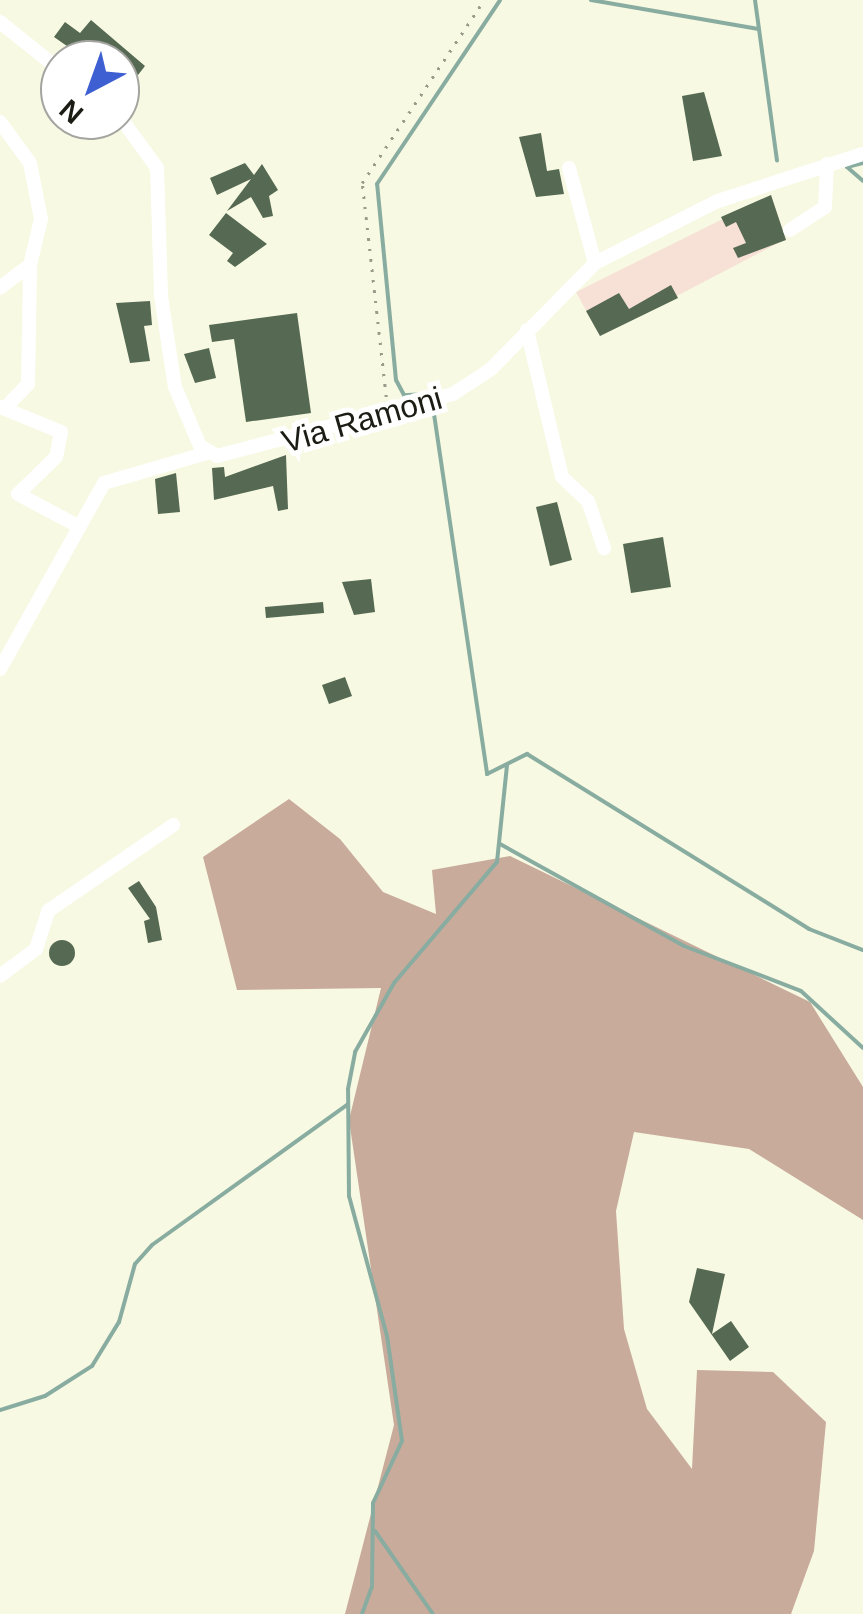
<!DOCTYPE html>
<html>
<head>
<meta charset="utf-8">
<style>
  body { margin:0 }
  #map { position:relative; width:863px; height:1614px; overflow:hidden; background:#f7f9e2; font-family:Arial,sans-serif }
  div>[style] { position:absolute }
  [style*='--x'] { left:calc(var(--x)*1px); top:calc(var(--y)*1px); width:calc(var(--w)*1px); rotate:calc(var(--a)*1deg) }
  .green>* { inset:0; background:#f7e1d6 }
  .forest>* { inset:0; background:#c9ab9c }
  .stream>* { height:4px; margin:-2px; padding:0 2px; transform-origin:2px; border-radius:2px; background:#89aca1 }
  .building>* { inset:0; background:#556953 }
  .round { border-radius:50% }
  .path>* { height:2.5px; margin-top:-1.25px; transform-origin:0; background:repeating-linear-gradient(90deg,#999b8a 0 2.5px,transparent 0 10.5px) }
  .minor>* { height:14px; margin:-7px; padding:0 7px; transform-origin:7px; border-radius:7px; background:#fff }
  span { translate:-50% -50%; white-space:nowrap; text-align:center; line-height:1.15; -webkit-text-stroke:10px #fff; paint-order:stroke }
  .street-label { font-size:32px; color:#1b1c14 }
  .north { position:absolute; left:40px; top:40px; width:100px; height:100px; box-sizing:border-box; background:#fff; border:2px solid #a4a4a1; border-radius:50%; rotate:221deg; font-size:28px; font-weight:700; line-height:40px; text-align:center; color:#1b1c14 }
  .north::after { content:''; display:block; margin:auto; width:35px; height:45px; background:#3d5fd1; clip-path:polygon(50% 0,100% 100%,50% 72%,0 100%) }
</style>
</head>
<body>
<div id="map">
  <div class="green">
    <i style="clip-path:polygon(771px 195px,786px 239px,600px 336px,576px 292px)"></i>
  </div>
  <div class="forest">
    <i style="clip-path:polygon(289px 799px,340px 839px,383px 892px,436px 914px,432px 870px,510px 856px,810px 1002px,863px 1087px,863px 1220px,749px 1149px,634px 1132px,616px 1211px,624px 1329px,647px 1409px,692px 1469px,697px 1370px,773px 1372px,826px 1422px,814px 1551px,791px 1614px,345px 1614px,394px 1425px,349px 1120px,381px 988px,237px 990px,203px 857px)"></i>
  </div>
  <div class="stream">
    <i style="--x:591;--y:0;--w:170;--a:9.8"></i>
    <i style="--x:755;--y:0;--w:162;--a:82.2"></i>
    <i style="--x:847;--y:167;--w:21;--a:41"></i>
    <i style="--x:847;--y:167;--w:16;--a:-14"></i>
    <i style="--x:426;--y:394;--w:22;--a:177"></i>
    <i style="--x:404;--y:395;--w:17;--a:-118"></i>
    <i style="--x:396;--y:380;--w:197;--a:-95.5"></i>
    <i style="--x:377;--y:184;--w:221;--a:-56.2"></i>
    <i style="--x:434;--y:414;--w:364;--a:81.6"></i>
    <i style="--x:487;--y:774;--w:45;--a:-26.6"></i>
    <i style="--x:527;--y:754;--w:332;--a:31.8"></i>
    <i style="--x:809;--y:929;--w:58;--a:21.3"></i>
    <i style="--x:500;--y:844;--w:210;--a:29"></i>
    <i style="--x:684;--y:946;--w:125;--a:21"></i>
    <i style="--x:801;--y:991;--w:84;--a:42.6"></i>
    <i style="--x:0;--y:1410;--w:47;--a:-17.3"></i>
    <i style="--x:45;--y:1396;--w:56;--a:-32.6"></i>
    <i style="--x:92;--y:1366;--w:52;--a:-58.5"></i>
    <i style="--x:119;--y:1322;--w:60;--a:-74.6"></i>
    <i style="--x:135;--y:1264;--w:25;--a:-48"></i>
    <i style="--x:152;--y:1245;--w:241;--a:-35.7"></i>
    <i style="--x:375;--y:1531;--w:101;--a:55.1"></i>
    <i style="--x:362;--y:1614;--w:29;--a:-70"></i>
    <i style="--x:372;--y:1587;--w:84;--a:-89.3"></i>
    <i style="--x:373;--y:1503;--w:68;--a:-64.9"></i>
    <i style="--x:402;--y:1441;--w:106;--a:-98.1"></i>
    <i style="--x:387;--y:1336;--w:145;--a:-105.2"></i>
    <i style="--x:349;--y:1196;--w:107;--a:-90.5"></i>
    <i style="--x:348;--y:1089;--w:38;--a:-79"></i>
    <i style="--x:355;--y:1052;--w:79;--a:-60.5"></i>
    <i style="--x:394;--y:983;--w:159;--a:-49.6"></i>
    <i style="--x:497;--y:862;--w:97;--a:-84.1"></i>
  </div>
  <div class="building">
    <i style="clip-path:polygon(91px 20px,145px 66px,138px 75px,101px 48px,87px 60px,54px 37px,65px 22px,80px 33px)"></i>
    <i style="clip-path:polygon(704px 92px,722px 156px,693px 161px,682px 96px)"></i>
    <i style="clip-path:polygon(541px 133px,547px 171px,559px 169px,564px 194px,536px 197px,519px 137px)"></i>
    <i style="clip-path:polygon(245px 163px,254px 175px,262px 164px,278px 190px,269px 196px,273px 216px,263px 218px,251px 197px,227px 211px,251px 179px,217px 195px,210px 178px)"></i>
    <i style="clip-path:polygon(771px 195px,786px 240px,738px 258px,733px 248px,746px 243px,736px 222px,726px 227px,721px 217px)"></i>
    <i style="clip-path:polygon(226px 213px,267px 244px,235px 267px,227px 261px,233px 253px,209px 235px)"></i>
    <i style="clip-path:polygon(671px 285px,678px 298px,600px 336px,586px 311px,619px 293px,629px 309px)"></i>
    <i style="clip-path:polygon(150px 301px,152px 325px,144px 326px,150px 361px,130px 363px,116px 303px)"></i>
    <i style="clip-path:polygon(297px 313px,311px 413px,246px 422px,234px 339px,212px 342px,209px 325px)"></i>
    <i style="clip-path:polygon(209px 348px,216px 378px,195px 383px,184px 354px)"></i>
    <i style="clip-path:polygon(286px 455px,288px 509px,278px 511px,273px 486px,214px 500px,212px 468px,224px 467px,225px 477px)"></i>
    <i style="clip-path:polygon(176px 473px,180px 512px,158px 514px,155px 479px)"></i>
    <i style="clip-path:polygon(557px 502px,572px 560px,550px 566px,536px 507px)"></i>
    <i style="clip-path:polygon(663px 537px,671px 587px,631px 593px,623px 544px)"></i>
    <i style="clip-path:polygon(371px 579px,375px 612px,354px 615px,342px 582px)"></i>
    <i style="clip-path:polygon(323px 602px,324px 613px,266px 618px,265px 607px)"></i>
    <i style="clip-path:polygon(345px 677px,352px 696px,329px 704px,322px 685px)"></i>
    <i style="clip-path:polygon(139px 881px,156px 907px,162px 940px,148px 943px,144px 921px,150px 919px,128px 888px)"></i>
    <i class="round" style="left:49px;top:940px;width:26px;height:26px"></i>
    <i style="clip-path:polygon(697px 1268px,725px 1274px,712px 1334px,731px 1321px,749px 1347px,730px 1361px,689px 1302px)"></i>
  </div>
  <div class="path">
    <i style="--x:386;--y:397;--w:215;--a:-96.4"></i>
    <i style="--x:362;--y:183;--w:220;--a:-56.3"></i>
  </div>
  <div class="minor">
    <i style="--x:0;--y:22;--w:77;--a:38.7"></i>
    <i style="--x:120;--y:117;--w:63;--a:54"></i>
    <i style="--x:157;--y:168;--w:128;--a:88.2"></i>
    <i style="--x:161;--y:296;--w:92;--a:81.3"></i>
    <i style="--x:175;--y:387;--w:64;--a:67"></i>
    <i style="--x:200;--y:446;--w:20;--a:30"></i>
    <i style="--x:217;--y:456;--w:244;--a:-14.7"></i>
    <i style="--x:453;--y:394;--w:45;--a:-33.3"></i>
    <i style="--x:491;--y:369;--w:148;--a:-45.5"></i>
    <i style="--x:595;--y:263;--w:138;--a:-26.8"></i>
    <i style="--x:718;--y:201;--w:152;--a:-18"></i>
    <i style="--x:0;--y:122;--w:51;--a:53.8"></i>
    <i style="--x:30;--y:163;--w:57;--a:78.9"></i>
    <i style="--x:41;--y:219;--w:47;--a:103.4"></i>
    <i style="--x:30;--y:265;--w:38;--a:143"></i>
    <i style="--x:569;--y:168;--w:98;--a:74.7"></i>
    <i style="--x:790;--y:230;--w:42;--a:-33.3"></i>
    <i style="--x:825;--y:207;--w:43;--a:-87.3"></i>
    <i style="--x:527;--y:330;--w:151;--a:76.6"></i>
    <i style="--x:562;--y:477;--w:35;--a:43"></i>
    <i style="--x:588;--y:501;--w:50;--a:71.2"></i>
    <i style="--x:0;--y:407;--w:66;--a:22.3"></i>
    <i style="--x:61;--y:432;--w:25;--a:101"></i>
    <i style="--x:56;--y:457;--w:53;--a:135.8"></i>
    <i style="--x:18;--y:494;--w:66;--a:28.1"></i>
    <i style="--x:6;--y:407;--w:32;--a:-46"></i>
    <i style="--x:28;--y:384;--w:119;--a:-89"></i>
    <i style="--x:0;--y:669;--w:213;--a:-60.8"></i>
    <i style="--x:104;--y:483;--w:107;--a:-16.2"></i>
    <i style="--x:0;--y:976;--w:45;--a:-36.9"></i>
    <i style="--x:36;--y:949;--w:40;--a:-72"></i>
    <i style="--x:48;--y:911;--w:152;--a:-34.5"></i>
  </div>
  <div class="street-label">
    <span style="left:362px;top:420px;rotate:-16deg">Via Ramoni</span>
  </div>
  <div class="north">N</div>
</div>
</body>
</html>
